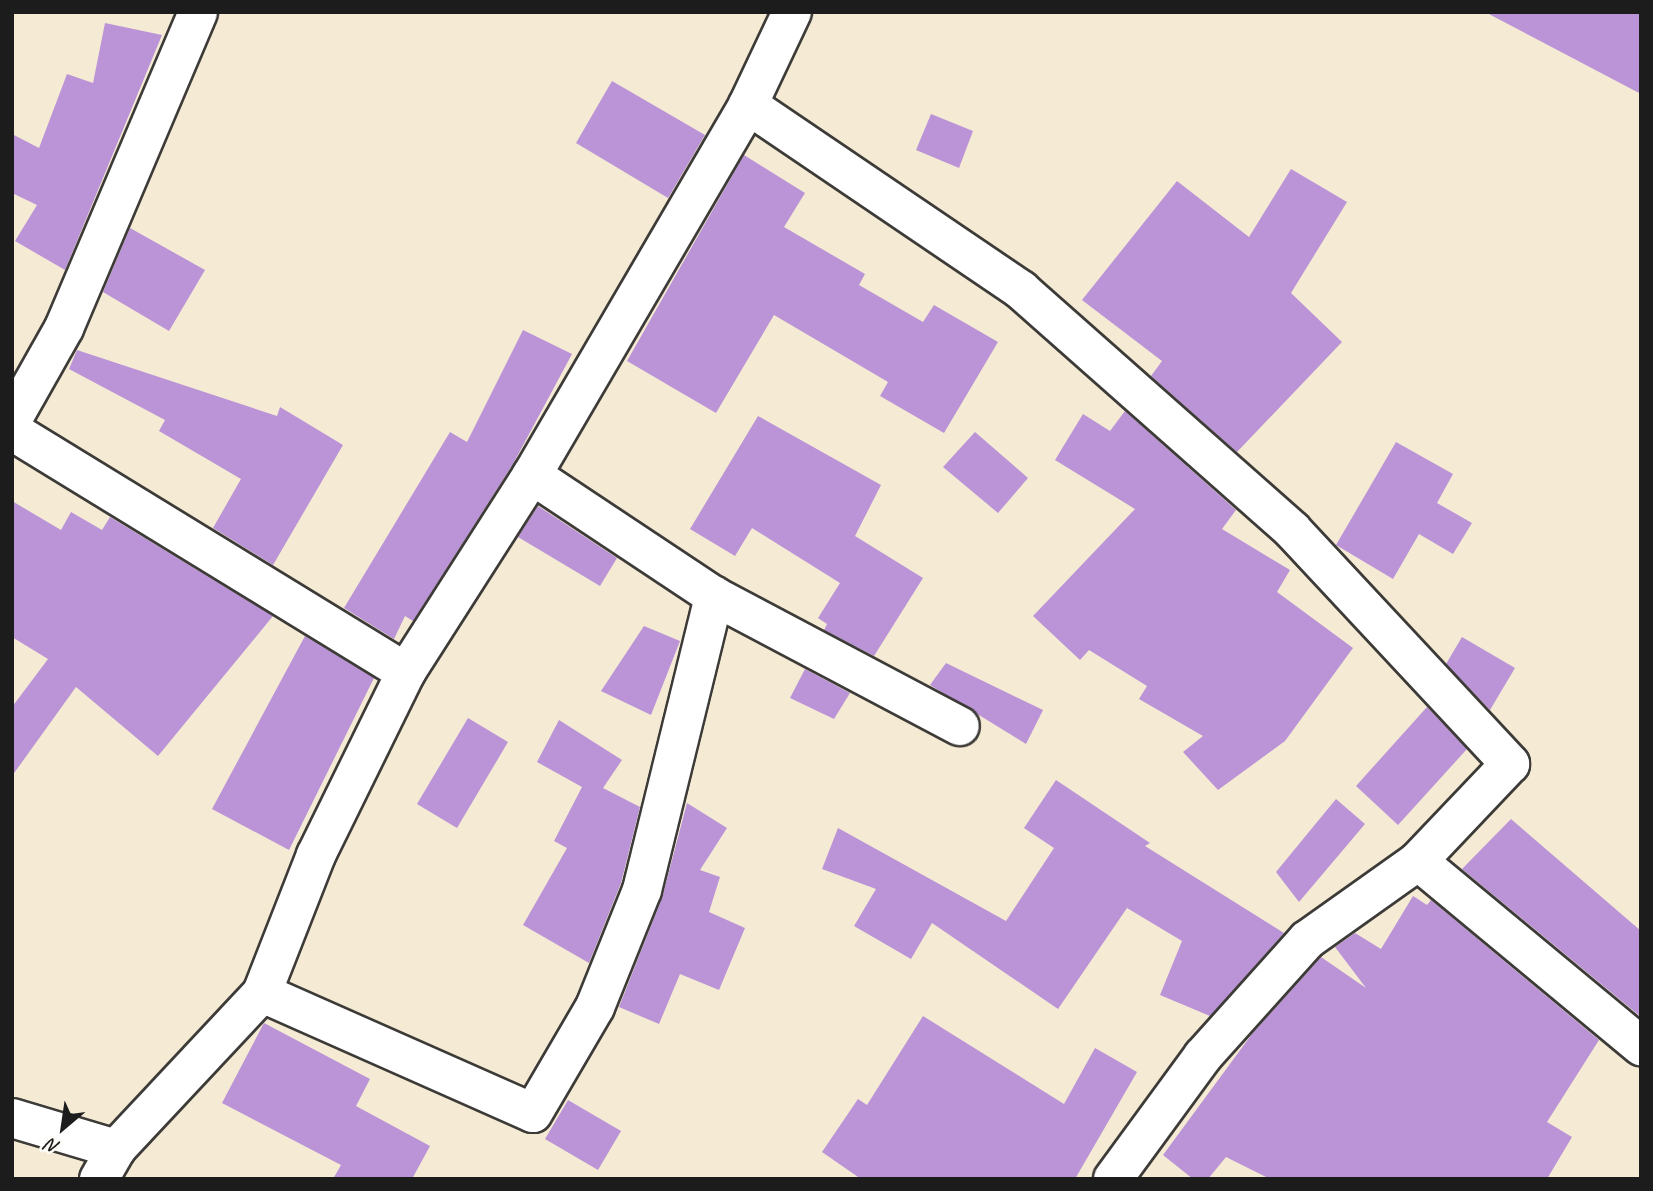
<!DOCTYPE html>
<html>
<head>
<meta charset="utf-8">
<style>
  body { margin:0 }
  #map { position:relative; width:1653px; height:1191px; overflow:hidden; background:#f5ead4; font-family:Caveat,sans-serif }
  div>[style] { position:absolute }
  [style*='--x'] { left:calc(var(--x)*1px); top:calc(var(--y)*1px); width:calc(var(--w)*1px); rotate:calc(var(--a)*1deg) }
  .building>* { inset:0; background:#ba94d7 }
  .roads { filter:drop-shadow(2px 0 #3d3b38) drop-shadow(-2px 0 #3d3b38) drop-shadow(0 2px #3d3b38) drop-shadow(0 -2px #3d3b38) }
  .street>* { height:38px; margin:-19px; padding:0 19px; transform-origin:19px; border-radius:19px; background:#fff }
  span { translate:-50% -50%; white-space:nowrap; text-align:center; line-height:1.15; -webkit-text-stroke:6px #fdfcf7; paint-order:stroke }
  .frame { position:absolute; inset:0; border:14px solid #1c1c1c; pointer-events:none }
  .north { position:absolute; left:28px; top:1093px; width:70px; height:70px; -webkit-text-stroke:5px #fdfcf7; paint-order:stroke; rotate:209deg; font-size:19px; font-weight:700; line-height:28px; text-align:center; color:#1c1c1c }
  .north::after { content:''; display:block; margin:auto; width:24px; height:32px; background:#1c1c1c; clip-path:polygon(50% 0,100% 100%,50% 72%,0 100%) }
</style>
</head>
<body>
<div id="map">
  <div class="building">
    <i style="clip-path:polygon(1485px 12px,1641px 12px,1641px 94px)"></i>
    <i style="clip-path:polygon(105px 23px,162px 35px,65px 270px,15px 241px,37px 205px,12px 193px,12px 134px,39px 148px,67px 74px,93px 83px)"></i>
    <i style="clip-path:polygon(612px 81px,705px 135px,668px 198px,576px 143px)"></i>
    <i style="clip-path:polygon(931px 114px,973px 131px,959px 168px,916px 150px)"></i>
    <i style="clip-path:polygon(744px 155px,805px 193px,784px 227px,865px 274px,859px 285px,923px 322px,934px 305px,998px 342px,944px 433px,880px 396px,888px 382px,774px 315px,716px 413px,627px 361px)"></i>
    <i style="clip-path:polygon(1291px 169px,1347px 202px,1291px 293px,1342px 342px,1237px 452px,1151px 376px,1162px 361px,1082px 300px,1177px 181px,1249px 237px)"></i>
    <i style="clip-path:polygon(130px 228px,205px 270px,169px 331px,103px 292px)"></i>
    <i style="clip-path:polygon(523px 330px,572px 354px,513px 464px,413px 621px,405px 616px,394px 639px,344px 608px,450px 432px,467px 442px)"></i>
    <i style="clip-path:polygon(77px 350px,277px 416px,280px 407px,343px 445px,273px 565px,213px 528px,241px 479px,159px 431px,165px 420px,69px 369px)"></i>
    <i style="clip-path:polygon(1125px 411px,1236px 510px,1222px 529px,1290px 570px,1277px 592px,1353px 648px,1285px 741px,1218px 790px,1183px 752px,1203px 736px,1139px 699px,1147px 686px,1089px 650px,1080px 660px,1033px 616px,1135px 509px,1055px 460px,1083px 414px,1110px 431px)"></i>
    <i style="clip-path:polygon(758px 416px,881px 485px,855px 536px,923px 578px,874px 656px,824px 630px,827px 624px,818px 618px,840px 583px,752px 528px,735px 556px,690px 529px)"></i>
    <i style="clip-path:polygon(975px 432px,1028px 478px,998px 513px,943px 467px)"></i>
    <i style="clip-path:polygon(1396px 442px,1453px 474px,1437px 503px,1472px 523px,1453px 554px,1419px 534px,1393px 579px,1336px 545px)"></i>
    <i style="clip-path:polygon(12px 501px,61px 530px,71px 512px,102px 530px,110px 517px,273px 616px,158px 756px,76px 687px,12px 776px,12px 707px,48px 659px,12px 637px)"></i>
    <i style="clip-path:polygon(538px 506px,617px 558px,600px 586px,518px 537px)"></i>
    <i style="clip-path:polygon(644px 626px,680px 641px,651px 715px,601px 691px)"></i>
    <i style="clip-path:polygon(305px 636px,374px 678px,289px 850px,212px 809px)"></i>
    <i style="clip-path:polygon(1462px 637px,1515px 668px,1490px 710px,1446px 664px)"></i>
    <i style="clip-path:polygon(946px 663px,1043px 710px,1026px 744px,930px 685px)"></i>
    <i style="clip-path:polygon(805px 669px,850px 693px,834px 719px,790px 698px)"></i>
    <i style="clip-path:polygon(1427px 707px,1467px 749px,1398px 825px,1356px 786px)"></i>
    <i style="clip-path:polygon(468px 718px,508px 742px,457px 828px,417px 804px)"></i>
    <i style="clip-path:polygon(559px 720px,622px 760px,603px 788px,640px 807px,621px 883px,589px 963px,523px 925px,567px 848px,554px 841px,582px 787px,537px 762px)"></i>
    <i style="clip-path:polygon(1056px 780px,1150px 843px,1145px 846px,1284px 933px,1210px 1016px,1160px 995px,1182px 941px,1127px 908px,1058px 1009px,932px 923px,911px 959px,854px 926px,876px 889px,822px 869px,838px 828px,1006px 921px,1054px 848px,1024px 828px)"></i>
    <i style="clip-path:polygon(1336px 799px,1365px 824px,1299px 902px,1276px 872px)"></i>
    <i style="clip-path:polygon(687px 803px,727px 828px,700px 870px,720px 877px,709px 912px,745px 928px,719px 990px,680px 974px,659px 1024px,619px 1007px,662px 898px)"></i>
    <i style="clip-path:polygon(1511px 819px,1641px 931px,1641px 1017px,1462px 869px)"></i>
    <i style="clip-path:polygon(1413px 896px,1427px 905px,1431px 900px,1599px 1040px,1547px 1122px,1572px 1137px,1547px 1179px,1270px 1179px,1226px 1157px,1208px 1179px,1193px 1179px,1163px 1155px,1252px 1034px,1321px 957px,1366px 988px,1335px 947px,1355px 933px,1381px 949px)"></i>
    <i style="clip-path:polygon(923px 1016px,1064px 1104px,1095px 1048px,1137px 1072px,1075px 1179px,861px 1179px,822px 1152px,858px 1099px,867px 1105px)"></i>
    <i style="clip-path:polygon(264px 1023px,370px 1079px,356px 1106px,430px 1146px,412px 1179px,333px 1179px,341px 1165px,222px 1103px)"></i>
    <i style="clip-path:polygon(568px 1100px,621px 1131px,598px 1170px,545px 1139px)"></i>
  </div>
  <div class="roads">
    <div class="street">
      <i style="--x:748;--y:105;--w:330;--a:34.1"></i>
      <i style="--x:1021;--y:290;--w:362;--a:41.5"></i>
      <i style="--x:1292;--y:530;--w:320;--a:47"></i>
      <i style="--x:1510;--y:764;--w:134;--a:133.5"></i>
      <i style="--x:12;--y:420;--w:106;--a:-60.5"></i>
      <i style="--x:64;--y:328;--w:343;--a:-67"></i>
      <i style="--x:12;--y:431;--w:462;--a:31.5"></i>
      <i style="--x:532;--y:475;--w:219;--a:33.6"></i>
      <i style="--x:714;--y:596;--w:278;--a:27.9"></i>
      <i style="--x:262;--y:993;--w:296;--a:23.9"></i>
      <i style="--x:533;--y:1113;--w:123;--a:-59.7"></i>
      <i style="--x:595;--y:1007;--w:126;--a:-68.1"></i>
      <i style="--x:642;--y:890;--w:303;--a:-76.2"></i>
      <i style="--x:12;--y:1118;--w:109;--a:16.6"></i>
      <i style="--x:99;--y:1179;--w:34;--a:-60"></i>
      <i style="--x:116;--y:1149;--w:214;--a:-46.9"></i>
      <i style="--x:262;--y:993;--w:148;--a:-68.6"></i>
      <i style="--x:316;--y:855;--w:204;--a:-63.8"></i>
      <i style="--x:406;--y:672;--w:234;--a:-57.4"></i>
      <i style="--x:532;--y:475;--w:428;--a:-59.7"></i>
      <i style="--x:748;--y:105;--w:103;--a:-64.7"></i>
      <i style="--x:1113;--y:1179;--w:152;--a:-53.8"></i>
      <i style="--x:1203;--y:1056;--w:156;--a:-48.1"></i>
      <i style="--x:1307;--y:940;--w:136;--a:-35.4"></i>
      <i style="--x:1418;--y:861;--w:290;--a:39.7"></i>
    </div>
  </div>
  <div class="frame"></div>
  <div class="north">N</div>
</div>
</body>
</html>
